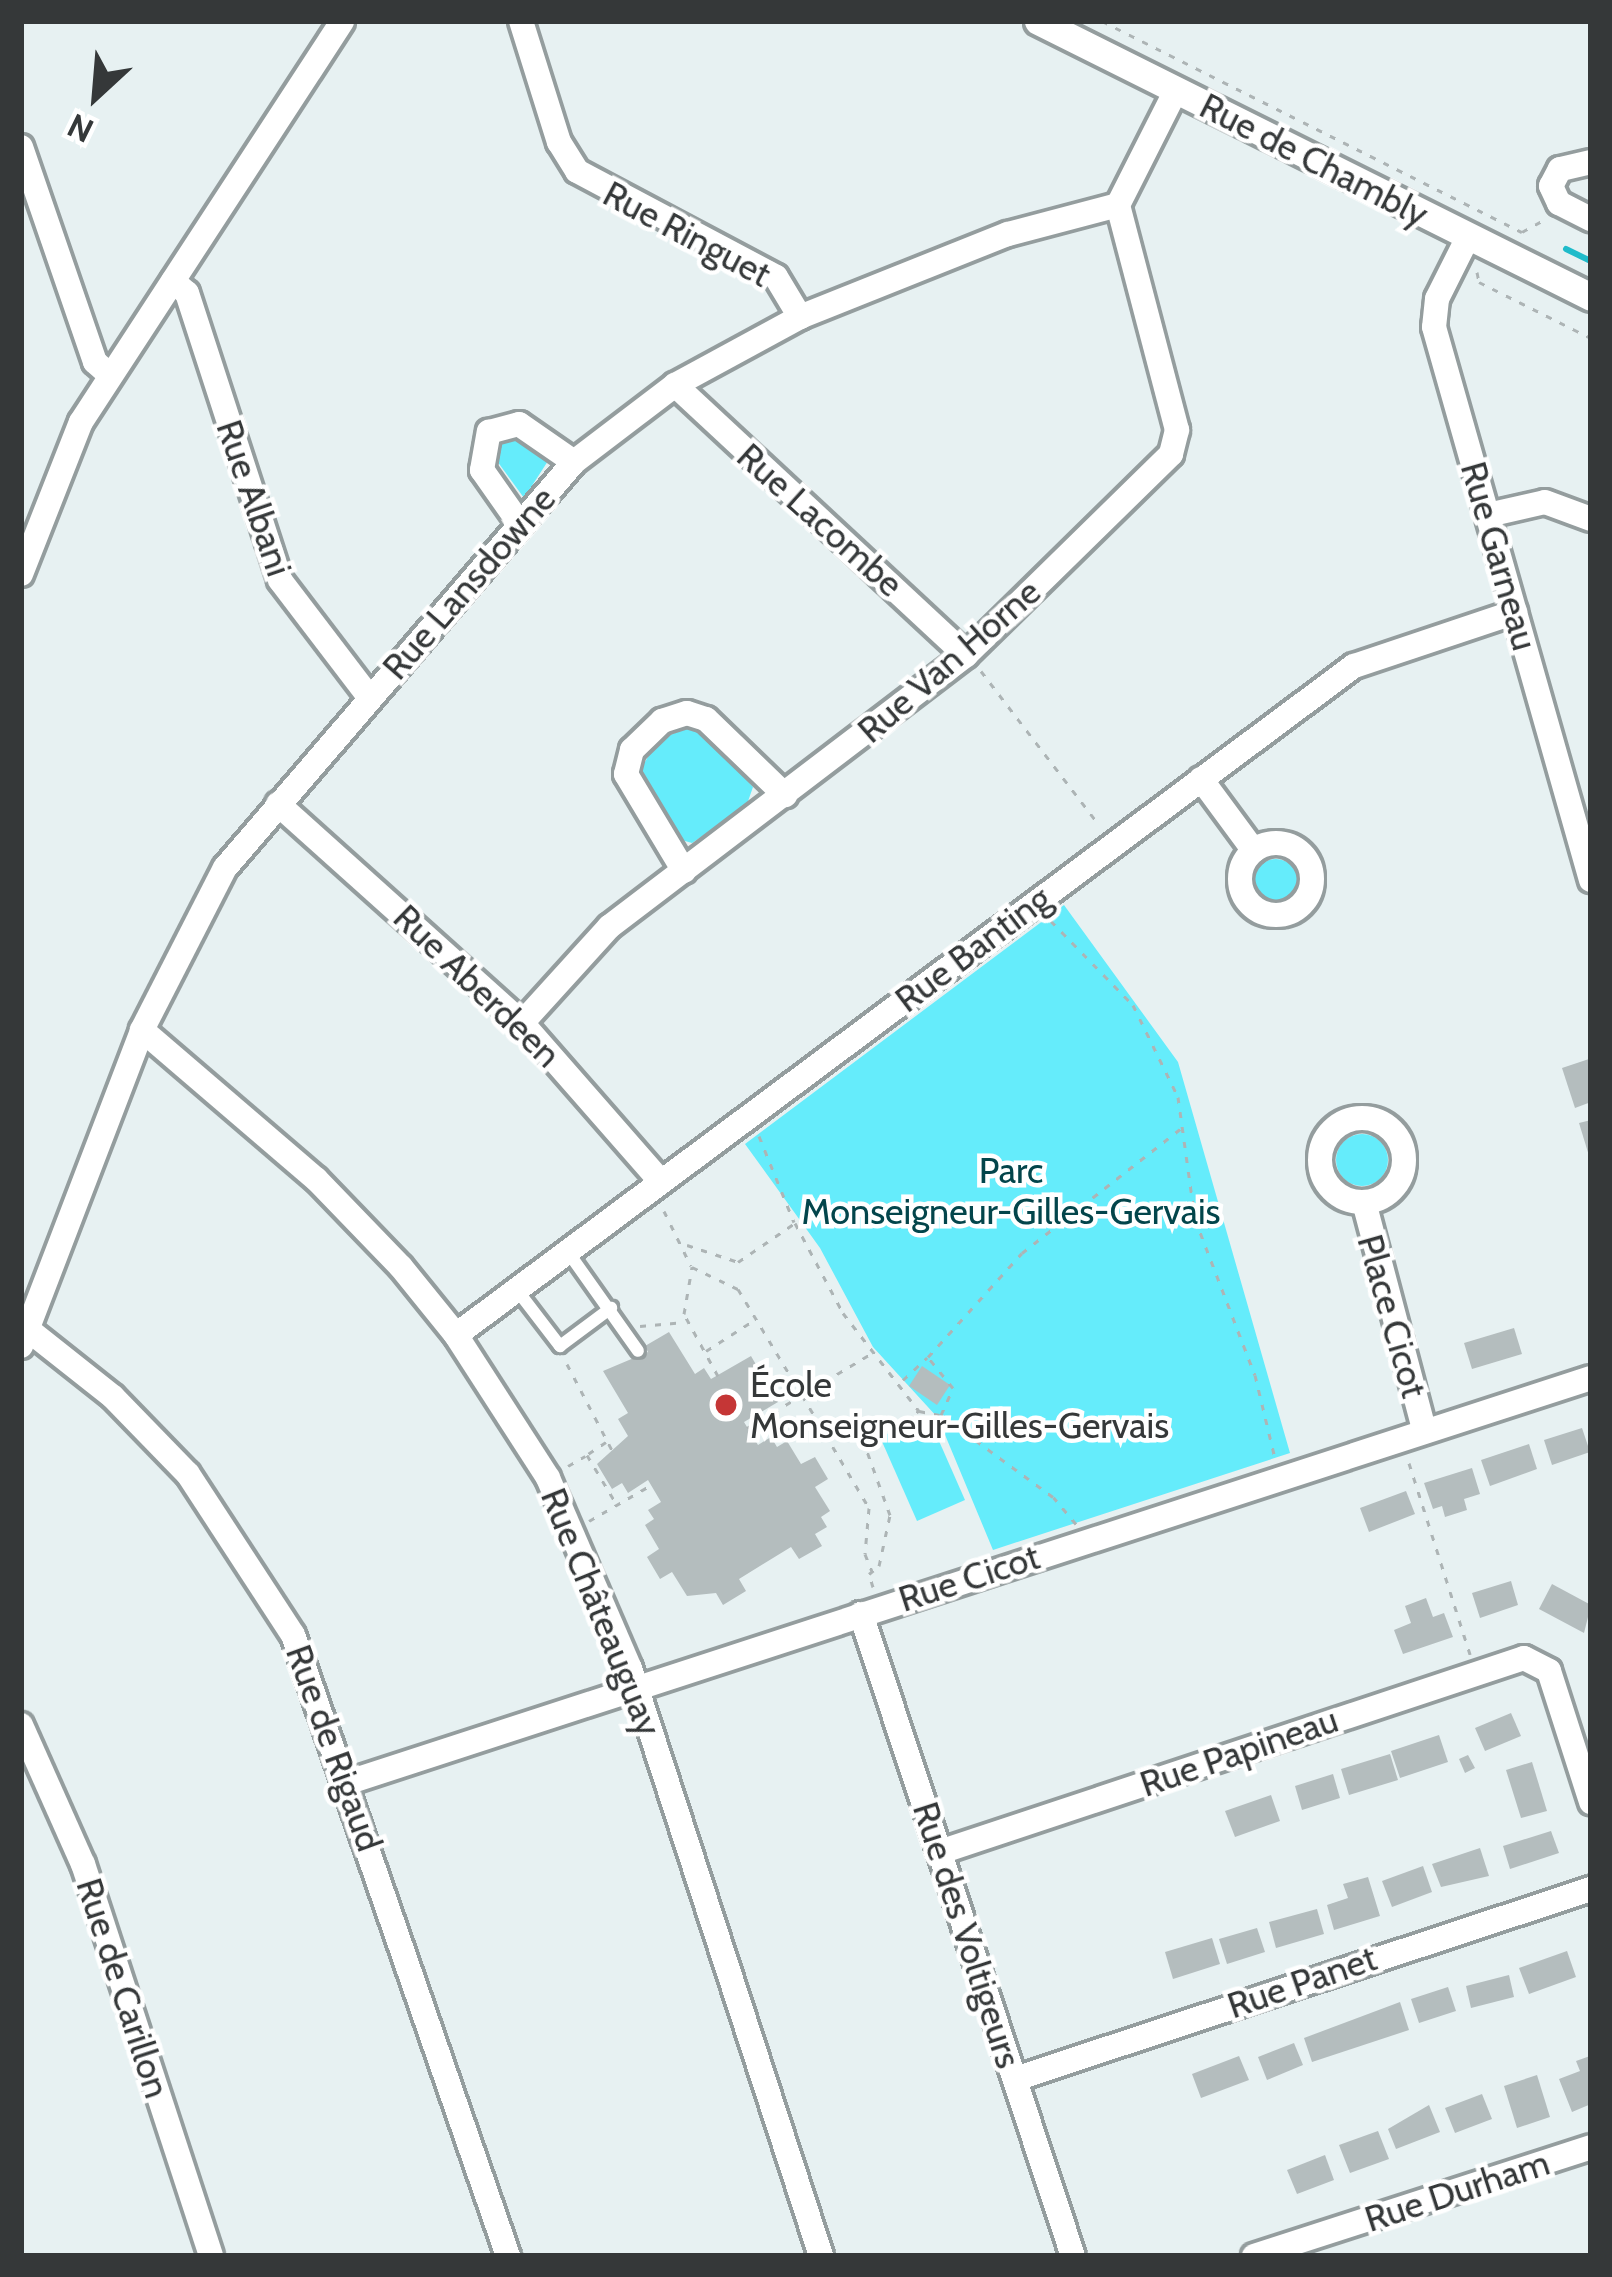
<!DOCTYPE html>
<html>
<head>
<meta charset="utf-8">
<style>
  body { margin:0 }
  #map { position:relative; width:1612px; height:2277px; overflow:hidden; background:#e7f1f2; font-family:Cabin,sans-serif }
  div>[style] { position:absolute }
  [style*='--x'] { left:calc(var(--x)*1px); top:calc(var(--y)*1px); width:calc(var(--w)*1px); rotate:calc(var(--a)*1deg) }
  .green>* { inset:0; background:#65ecfb }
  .round { border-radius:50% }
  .stream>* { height:6px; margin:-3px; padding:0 3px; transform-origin:3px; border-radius:3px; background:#20bbca }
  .building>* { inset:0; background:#b4bdbe }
  .path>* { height:3px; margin-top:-1.5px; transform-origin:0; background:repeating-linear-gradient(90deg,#adb4b5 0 6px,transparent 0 15px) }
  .roads { filter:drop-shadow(3px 0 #949d9e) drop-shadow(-3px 0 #949d9e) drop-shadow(0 3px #949d9e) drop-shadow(0 -3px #949d9e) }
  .service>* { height:12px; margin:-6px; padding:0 6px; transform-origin:6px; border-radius:6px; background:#fff }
  .minor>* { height:24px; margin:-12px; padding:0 12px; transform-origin:12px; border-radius:12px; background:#fff }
  .minor>.ring { margin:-12px; padding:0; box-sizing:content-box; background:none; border:24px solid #fff; border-radius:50% }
  .tertiary>* { height:27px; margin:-13.5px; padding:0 13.5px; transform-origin:13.5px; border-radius:13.5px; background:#fff }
  .dots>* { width:33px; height:33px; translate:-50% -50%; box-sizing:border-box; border:6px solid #fff; border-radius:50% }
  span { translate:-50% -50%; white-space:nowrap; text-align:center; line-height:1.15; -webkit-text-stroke:9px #fff; paint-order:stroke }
  .street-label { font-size:36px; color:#353839 }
  .park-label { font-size:36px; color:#03454b }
  .poi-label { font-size:36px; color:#353839 }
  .left { translate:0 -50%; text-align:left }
  .frame { position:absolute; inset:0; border:24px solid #353839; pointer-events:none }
  .north { position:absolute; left:36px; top:36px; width:120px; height:120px; -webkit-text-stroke:9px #fff; paint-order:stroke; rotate:206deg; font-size:33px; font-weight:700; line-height:48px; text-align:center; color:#353839 }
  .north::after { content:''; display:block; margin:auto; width:42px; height:54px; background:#353839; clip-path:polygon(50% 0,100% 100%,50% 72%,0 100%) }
</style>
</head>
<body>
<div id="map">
  <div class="green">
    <i style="clip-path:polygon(516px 435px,548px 461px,524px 498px,497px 461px,499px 442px)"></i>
    <i style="clip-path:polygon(688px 727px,711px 739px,753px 787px,746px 807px,692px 843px,678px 839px,638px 774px,657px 741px)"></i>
    <i class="round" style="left:1254px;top:859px;width:44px;height:44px"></i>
    <i style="clip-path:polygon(1064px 905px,1178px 1062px,1290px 1453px,993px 1550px,938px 1418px,873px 1347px,820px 1248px,745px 1144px)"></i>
    <i class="round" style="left:1336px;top:1134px;width:52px;height:52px"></i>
    <i style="clip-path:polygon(928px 1416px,965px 1500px,917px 1521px,880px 1437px)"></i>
  </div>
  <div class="stream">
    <i style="--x:1566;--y:249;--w:28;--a:26"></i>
  </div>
  <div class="building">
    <i style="clip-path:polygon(1589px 1059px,1591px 1102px,1575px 1108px,1562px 1068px)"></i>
    <i style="clip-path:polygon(1591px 1120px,1591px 1158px,1590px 1159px,1579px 1123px)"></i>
    <i style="clip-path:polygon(1514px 1328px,1522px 1354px,1472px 1369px,1464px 1343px)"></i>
    <i style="clip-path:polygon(669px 1332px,695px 1374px,704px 1368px,711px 1379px,751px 1356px,778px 1402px,744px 1422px,758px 1445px,771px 1437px,777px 1447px,787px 1441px,801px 1464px,815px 1457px,828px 1479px,815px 1487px,830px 1511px,821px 1517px,827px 1527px,815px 1534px,822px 1546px,799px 1559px,791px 1547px,739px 1579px,746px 1591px,723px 1605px,716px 1593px,687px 1596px,672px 1572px,660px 1579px,647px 1557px,659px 1549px,645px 1525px,654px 1519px,648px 1510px,661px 1502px,648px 1480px,628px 1493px,622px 1483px,612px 1489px,597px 1464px,628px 1436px,618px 1419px,628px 1413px,603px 1371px,648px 1352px,645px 1346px)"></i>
    <i style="clip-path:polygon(922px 1366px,950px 1385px,937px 1405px,909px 1386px)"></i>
    <i style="clip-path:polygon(1582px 1428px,1590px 1452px,1552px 1465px,1544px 1440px)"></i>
    <i style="clip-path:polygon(1529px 1444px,1537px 1469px,1490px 1486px,1481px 1460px)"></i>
    <i style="clip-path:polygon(1472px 1468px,1480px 1494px,1464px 1499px,1467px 1510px,1445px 1517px,1442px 1506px,1433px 1509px,1424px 1483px)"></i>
    <i style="clip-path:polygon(1406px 1491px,1415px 1514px,1369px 1532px,1360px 1508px)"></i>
    <i style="clip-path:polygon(1511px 1581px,1518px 1605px,1480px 1618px,1472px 1593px)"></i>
    <i style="clip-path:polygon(1552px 1584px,1591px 1605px,1584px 1633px,1539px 1609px)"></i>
    <i style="clip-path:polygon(1426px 1598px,1433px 1617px,1444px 1613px,1453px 1637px,1403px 1654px,1394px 1630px,1411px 1623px,1405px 1606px)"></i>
    <i style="clip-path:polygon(1511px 1713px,1521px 1736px,1485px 1751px,1475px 1728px)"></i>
    <i style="clip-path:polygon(1439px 1735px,1448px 1762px,1400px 1778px,1391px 1751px)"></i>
    <i style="clip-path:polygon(1390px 1754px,1398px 1780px,1349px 1795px,1341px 1769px)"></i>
    <i style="clip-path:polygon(1468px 1755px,1475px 1768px,1465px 1773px,1459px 1759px)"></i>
    <i style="clip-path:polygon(1532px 1762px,1547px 1811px,1521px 1818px,1506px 1770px)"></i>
    <i style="clip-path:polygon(1333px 1774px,1340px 1798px,1302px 1810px,1295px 1786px)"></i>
    <i style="clip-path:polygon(1271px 1795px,1280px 1821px,1235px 1837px,1225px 1811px)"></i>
    <i style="clip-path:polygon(1551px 1831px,1559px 1853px,1510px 1869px,1503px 1846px)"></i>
    <i style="clip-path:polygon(1480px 1848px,1489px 1876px,1441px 1887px,1432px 1864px)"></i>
    <i style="clip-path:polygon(1423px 1866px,1432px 1892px,1392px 1907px,1382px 1881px)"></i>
    <i style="clip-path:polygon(1368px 1877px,1380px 1916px,1334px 1930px,1327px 1905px,1348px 1898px,1343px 1884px)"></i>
    <i style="clip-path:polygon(1317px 1909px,1324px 1934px,1276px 1948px,1269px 1922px)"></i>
    <i style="clip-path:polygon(1257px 1928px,1265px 1952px,1227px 1964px,1219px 1939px)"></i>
    <i style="clip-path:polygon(1212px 1938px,1220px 1964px,1173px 1979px,1165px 1952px)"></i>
    <i style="clip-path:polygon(1567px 1951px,1576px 1977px,1529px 1994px,1519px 1968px)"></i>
    <i style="clip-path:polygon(1509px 1975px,1514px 1997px,1471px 2008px,1466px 1986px)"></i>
    <i style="clip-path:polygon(1448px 1987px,1456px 2011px,1419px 2023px,1411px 1999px)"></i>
    <i style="clip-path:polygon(1400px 2002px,1409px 2030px,1312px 2062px,1304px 2038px)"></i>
    <i style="clip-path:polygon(1294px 2043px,1303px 2065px,1267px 2080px,1258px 2057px)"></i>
    <i style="clip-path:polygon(1239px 2056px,1249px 2080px,1201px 2098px,1192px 2074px)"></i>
    <i style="clip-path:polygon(1590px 2056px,1591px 2104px,1572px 2112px,1559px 2079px,1580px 2071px,1576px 2061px)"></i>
    <i style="clip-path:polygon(1537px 2075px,1550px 2117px,1517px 2128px,1504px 2086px)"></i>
    <i style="clip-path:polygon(1482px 2094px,1492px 2119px,1455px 2133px,1445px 2108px)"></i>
    <i style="clip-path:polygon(1429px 2105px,1440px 2132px,1396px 2149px,1388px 2129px)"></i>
    <i style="clip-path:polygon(1378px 2131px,1389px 2159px,1350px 2173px,1339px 2145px)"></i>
    <i style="clip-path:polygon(1325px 2155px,1334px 2180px,1297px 2194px,1287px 2170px)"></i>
  </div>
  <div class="path">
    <i style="--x:1102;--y:21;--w:470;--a:26.7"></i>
    <i style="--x:1522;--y:232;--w:23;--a:-29"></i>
    <i style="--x:1477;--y:272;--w:10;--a:79"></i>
    <i style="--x:1479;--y:282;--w:125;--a:26.6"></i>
    <i style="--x:981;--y:671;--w:194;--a:52.5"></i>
    <i style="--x:1051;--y:921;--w:117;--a:45.7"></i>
    <i style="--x:1133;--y:1005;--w:102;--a:63.9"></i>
    <i style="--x:1178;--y:1097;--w:123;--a:82.1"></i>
    <i style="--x:1195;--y:1219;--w:167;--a:69"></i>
    <i style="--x:1255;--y:1375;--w:85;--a:76.5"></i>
    <i style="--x:759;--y:1136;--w:93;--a:67.9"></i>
    <i style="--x:664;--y:1211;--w:61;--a:63.9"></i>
    <i style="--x:687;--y:1245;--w:54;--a:18.4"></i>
    <i style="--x:738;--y:1262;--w:69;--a:-34.4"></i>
    <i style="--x:795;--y:1223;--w:102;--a:61.9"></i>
    <i style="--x:843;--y:1313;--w:124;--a:52.2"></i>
    <i style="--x:640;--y:1326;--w:45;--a:-5.1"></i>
    <i style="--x:706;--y:1351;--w:56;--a:-32.6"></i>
    <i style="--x:567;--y:1364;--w:102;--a:62.4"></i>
    <i style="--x:718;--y:1376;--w:71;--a:-118.7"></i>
    <i style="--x:684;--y:1314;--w:48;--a:-80.3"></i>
    <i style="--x:692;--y:1267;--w:51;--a:25.6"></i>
    <i style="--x:738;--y:1289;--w:124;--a:58.9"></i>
    <i style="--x:802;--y:1395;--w:131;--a:59.3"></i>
    <i style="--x:869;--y:1508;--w:46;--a:95"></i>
    <i style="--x:865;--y:1554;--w:18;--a:68"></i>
    <i style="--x:903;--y:1380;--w:33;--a:-43"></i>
    <i style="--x:747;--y:1428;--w:142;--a:-30.9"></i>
    <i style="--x:606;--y:1442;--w:23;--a:146"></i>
    <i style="--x:587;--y:1455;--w:58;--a:59"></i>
    <i style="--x:1409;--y:1463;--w:201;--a:72.3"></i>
    <i style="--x:568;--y:1466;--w:20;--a:-30"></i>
    <i style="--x:589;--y:1521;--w:72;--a:-30.1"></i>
    <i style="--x:1076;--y:1524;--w:35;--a:-130"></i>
    <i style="--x:1053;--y:1497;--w:139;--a:-143.8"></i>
    <i style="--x:941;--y:1415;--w:30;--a:-66"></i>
    <i style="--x:953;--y:1388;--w:40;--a:-129"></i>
    <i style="--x:928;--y:1357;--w:140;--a:-47.9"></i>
    <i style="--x:1022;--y:1253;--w:201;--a:-38.1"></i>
    <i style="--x:873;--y:1587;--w:14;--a:-107"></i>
    <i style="--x:869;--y:1574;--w:13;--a:-39"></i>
    <i style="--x:879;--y:1566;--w:52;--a:-77.8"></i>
    <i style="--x:890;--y:1515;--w:80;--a:-109.8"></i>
    <i style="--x:863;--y:1440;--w:63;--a:-27.4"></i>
    <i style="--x:919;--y:1411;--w:21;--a:11"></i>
  </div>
  <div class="roads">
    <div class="service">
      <i style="--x:568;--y:1252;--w:121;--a:54.7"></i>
      <i style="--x:517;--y:1290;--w:71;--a:52.5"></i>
      <i style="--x:560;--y:1346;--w:64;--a:-36.7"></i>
    </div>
    <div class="minor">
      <i style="--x:521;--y:21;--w:127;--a:72.6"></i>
      <i style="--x:559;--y:142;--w:34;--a:58"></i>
      <i style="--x:577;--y:171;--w:225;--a:28"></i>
      <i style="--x:776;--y:277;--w:47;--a:59"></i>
      <i style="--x:21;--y:147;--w:227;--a:71"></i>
      <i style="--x:95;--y:362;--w:20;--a:41"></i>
      <i style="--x:1591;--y:162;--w:32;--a:167"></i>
      <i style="--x:1560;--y:169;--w:19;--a:118"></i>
      <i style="--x:1551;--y:186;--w:19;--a:65"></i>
      <i style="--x:1559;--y:203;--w:36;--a:27"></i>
      <i style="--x:1468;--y:237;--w:69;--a:116.6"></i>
      <i style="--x:1437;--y:299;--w:28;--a:96"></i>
      <i style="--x:1434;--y:327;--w:575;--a:74.15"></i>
      <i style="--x:173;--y:281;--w:18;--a:41"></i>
      <i style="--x:187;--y:293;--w:302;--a:72"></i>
      <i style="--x:280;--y:580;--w:148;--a:52.7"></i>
      <i style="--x:675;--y:385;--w:397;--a:42.9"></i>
      <i style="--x:1488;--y:515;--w:58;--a:-12.8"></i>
      <i style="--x:1545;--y:502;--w:49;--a:20.3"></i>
      <i style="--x:520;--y:524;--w:66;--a:-125.1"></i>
      <i style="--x:482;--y:470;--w:39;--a:-80"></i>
      <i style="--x:489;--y:432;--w:31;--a:-15"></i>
      <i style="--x:519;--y:424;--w:67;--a:34.6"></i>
      <i style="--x:21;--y:574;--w:163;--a:-68.5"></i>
      <i style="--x:81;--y:422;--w:478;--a:-56.9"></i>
      <i style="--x:1201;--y:779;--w:89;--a:53.6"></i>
      <i style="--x:278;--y:804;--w:328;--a:41.9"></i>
      <i style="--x:522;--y:1023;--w:211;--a:48.8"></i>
      <i class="ring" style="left:1240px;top:843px;width:48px;height:48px"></i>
      <i style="--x:684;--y:871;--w:113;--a:-120.9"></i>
      <i style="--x:626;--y:774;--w:25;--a:-76"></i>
      <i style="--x:632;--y:750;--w:42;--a:-44"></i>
      <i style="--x:662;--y:721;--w:26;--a:-18"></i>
      <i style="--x:687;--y:713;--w:20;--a:18"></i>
      <i style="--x:706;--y:719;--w:110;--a:43.9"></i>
      <i style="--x:522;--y:1023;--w:130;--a:-47.8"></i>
      <i style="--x:609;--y:927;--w:449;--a:-37.3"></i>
      <i style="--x:966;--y:655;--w:287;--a:-44.4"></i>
      <i style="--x:1171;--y:454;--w:25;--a:-76"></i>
      <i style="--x:1177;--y:430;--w:233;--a:-104.7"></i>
      <i style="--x:142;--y:1030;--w:229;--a:40.6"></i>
      <i style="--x:316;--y:1179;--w:122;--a:46"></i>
      <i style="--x:401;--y:1267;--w:87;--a:51"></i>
      <i style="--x:456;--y:1335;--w:170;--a:57.2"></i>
      <i style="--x:548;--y:1478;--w:207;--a:66.7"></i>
      <i style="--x:630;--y:1668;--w:618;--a:72"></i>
      <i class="ring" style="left:1320px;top:1118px;width:60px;height:60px"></i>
      <i style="--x:1364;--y:1202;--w:235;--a:75.2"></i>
      <i style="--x:21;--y:1324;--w:117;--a:38.4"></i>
      <i style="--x:113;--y:1397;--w:107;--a:45.8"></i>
      <i style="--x:188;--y:1474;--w:192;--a:56.9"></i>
      <i style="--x:293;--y:1635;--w:657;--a:70.9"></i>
      <i style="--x:456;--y:1335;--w:1120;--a:-36.69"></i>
      <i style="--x:1354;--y:666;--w:170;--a:-18.5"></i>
      <i style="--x:21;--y:1346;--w:338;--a:-69"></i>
      <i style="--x:142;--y:1030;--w:182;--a:-62.9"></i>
      <i style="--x:225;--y:868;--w:535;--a:-49.32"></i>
      <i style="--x:574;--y:462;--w:127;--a:-37.3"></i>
      <i style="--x:675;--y:385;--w:142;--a:-28.5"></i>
      <i style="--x:800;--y:317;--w:224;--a:-21.8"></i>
      <i style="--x:1008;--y:234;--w:114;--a:-14.8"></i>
      <i style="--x:1118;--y:205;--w:129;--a:-63.2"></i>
      <i style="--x:861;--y:1614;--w:676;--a:71.73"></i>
      <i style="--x:21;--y:1725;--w:152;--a:66"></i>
      <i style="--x:83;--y:1864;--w:412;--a:71.9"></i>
      <i style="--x:349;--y:1782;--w:1306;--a:-18.02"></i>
      <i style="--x:940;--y:1852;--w:615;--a:-18.38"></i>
      <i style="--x:1524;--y:1658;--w:28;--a:27"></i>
      <i style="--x:1549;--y:1671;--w:138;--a:72.2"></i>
      <i style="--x:1015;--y:2079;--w:607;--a:-18.26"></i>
      <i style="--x:1254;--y:2256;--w:354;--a:-17.9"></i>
    </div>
    <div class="tertiary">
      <i style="--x:1038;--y:21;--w:618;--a:26.52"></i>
    </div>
  </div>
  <div class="dots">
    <i style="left:726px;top:1405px;background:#c53636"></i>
  </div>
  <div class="street-label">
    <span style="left:1314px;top:160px;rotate:27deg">Rue de Chambly</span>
    <span style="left:687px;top:234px;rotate:28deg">Rue Ringuet</span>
    <span style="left:254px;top:498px;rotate:71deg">Rue Albani</span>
    <span style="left:820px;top:520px;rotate:42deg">Rue Lacombe</span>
    <span style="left:1499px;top:556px;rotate:74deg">Rue Garneau</span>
    <span style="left:469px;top:583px;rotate:-49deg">Rue Lansdowne</span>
    <span style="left:949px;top:661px;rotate:-41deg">Rue Van Horne</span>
    <span style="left:973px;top:949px;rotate:-37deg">Rue Banting</span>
    <span style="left:477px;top:986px;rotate:44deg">Rue Aberdeen</span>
    <span style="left:1392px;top:1316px;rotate:74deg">Place Cicot</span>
    <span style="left:969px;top:1578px;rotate:-18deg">Rue Cicot</span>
    <span style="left:601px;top:1612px;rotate:68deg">Rue Châteauguay</span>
    <span style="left:334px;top:1748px;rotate:70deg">Rue de Rigaud</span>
    <span style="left:1239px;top:1752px;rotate:-19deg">Rue Papineau</span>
    <span style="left:967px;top:1935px;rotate:72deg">Rue des Voltigeurs</span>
    <span style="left:1302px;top:1982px;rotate:-19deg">Rue Panet</span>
    <span style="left:123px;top:1988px;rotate:72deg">Rue de Carillon</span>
    <span style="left:1457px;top:2191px;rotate:-18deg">Rue Durham</span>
  </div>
  <div class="park-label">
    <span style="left:1011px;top:1191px">Parc<br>Monseigneur-Gilles-Gervais</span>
  </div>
  <div class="poi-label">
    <span class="left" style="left:750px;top:1405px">École<br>Monseigneur-Gilles-Gervais</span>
  </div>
  <div class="frame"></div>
  <div class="north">N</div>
</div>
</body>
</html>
